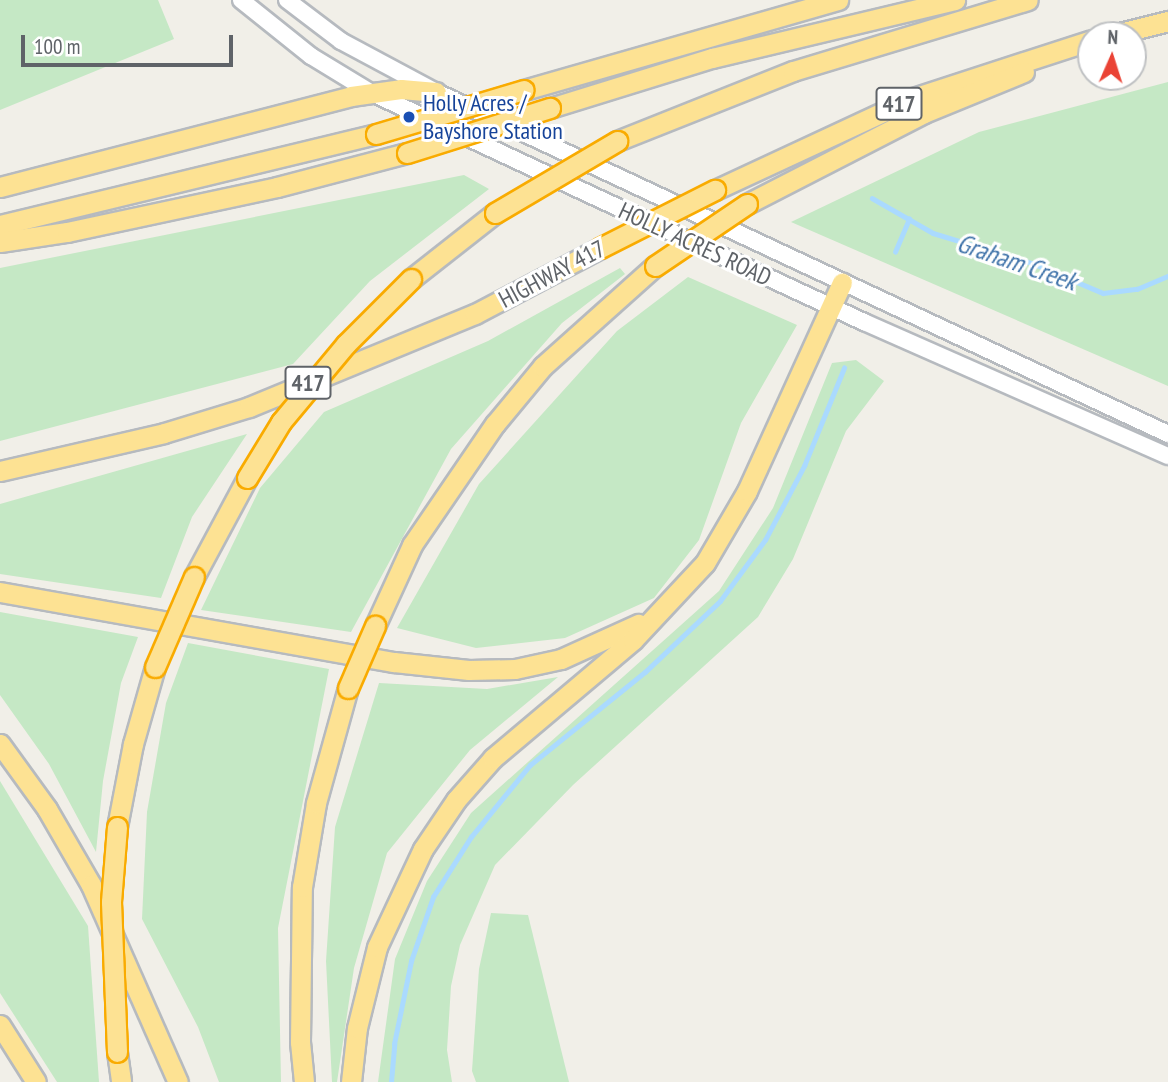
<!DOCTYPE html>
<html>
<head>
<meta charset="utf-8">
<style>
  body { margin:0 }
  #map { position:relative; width:1168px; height:1082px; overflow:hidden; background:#f1efe8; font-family:"PT Sans Narrow",sans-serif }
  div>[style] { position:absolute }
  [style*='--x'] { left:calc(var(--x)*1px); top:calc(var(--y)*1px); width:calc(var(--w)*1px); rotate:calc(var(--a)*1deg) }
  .green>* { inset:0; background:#c5e8c5 }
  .stream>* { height:4.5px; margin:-2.25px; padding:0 2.25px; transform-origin:2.25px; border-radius:2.25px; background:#aadaff }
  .roads { filter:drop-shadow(2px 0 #b6babf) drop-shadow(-2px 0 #b6babf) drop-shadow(0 2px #b6babf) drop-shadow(0 -2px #b6babf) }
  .secondary>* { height:16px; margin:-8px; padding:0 8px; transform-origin:8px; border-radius:8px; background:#fff }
  .motorway>* { height:19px; margin:-9.5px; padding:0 9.5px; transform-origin:9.5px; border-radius:9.5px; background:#fde293 }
  .bridges { filter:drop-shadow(2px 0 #f9ab00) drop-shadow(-2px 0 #f9ab00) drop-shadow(0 2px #f9ab00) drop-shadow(0 -2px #f9ab00) }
  .motorway-bridge>* { height:19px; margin:-9.5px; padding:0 9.5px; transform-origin:9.5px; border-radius:9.5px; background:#fde293 }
  .dots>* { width:19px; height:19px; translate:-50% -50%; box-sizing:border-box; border:4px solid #fff; border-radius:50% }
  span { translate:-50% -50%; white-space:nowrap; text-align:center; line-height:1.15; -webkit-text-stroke:6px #fff; paint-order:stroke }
  .shield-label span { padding:2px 5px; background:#fff; border:2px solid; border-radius:5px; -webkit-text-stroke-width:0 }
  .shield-label { font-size:23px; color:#5f6368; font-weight:700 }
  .transit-label { font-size:24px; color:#164399 }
  .left { translate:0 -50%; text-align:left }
  .street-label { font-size:24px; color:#5f6368 }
  .water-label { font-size:26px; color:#4174aa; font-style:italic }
  .north { position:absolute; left:1077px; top:21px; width:70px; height:70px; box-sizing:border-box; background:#fff; border:2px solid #bfc1c3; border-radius:50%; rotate:3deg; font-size:19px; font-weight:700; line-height:28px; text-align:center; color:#5f6368 }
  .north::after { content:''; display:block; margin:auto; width:24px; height:32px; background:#ea4335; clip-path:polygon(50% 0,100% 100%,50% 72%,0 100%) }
  .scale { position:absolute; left:21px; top:35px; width:212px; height:32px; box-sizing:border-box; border:4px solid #5f6368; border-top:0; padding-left:9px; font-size:21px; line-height:24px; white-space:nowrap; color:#5f6368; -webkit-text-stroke:5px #fff; paint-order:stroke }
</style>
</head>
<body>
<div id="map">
  <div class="green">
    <i style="clip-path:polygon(0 0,158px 0,174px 39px,0 110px)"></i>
    <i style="clip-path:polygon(1168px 82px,1168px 386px,791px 222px,979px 132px)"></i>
    <i style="clip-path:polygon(464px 175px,489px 189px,370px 281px,293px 364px,0 441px,0 268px)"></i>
    <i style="clip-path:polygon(620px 268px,625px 274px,562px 323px,451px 449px,351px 632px,201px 610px,260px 488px,324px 412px,488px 341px)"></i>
    <i style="clip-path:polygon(688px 277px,797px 325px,741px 423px,699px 540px,654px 598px,565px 638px,476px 648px,397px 628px,479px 484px,617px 331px)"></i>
    <i style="clip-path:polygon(856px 360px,884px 381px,846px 431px,793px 559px,758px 617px,573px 785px,495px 865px,460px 945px,451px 986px,447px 1050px,452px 1082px,378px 1082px,395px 959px,427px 881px,471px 813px,719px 591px,773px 508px,832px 363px)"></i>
    <i style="clip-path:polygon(247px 434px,192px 517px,161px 598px,0 574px,0 504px)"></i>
    <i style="clip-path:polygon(0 612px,138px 637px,121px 683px,103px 781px,96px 852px,49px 764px,0 695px)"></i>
    <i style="clip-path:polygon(188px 643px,329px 669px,278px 928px,281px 1082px,219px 1082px,198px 1027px,142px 919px,147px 812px,166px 703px)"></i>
    <i style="clip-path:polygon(558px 677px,470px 750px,387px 853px,354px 968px,337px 1082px,332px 1082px,326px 961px,335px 827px,379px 683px,487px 689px)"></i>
    <i style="clip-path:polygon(0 781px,88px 926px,99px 1082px,57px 1082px,0 993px)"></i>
    <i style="clip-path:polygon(491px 913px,528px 915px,569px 1082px,476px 1082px,472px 1071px,479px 969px)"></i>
  </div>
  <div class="stream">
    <i style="--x:872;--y:198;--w:70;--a:29.8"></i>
    <i style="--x:933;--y:233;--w:103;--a:16.9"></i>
    <i style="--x:1032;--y:263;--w:77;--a:22.9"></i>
    <i style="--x:1103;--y:293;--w:34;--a:-7"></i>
    <i style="--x:1137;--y:289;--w:34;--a:-23"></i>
    <i style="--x:895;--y:252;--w:36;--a:-67"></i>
    <i style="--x:391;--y:1082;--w:38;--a:-85"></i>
    <i style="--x:394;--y:1044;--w:85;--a:-78.4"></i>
    <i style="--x:411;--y:961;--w:68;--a:-71"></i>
    <i style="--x:433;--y:897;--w:71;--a:-57.7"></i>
    <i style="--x:471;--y:837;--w:93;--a:-50.7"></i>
    <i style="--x:530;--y:765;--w:148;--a:-39"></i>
    <i style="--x:645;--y:672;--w:103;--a:-43.4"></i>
    <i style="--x:720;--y:601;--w:76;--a:-53.6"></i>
    <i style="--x:765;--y:540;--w:84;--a:-62.2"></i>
    <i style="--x:804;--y:466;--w:106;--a:-67.8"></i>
  </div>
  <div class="roads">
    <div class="secondary">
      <i style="--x:241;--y:0;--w:90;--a:38.7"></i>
      <i style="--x:311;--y:56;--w:69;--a:31.4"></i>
      <i style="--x:370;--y:92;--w:545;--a:24.97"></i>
      <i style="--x:864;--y:322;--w:332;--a:23.8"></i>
      <i style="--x:287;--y:0;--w:68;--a:37.2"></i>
      <i style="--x:341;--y:41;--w:108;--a:28.2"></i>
      <i style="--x:436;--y:92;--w:808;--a:25.04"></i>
    </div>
    <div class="motorway">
      <i style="--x:1112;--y:35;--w:58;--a:-14"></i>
      <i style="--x:524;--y:90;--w:327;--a:-16"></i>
      <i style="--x:550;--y:108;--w:170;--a:-17.2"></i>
      <i style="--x:712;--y:58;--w:250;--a:-13.4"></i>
      <i style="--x:617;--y:141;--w:189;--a:-21.7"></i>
      <i style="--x:793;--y:71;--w:245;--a:-16.8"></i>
      <i style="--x:0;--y:187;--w:363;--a:-14.5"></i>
      <i style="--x:351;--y:96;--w:50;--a:-8"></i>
      <i style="--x:401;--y:89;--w:35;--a:5"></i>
      <i style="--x:715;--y:190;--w:218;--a:-24.9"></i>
      <i style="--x:913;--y:98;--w:187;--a:-18"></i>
      <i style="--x:747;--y:204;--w:199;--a:-27.2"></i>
      <i style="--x:924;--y:113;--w:108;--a:-22.3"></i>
      <i style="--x:0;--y:225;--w:387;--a:-13.6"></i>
      <i style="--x:0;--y:242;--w:68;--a:-8.5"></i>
      <i style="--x:67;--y:232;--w:215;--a:-12.1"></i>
      <i style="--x:277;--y:187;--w:134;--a:-14.7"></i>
      <i style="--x:411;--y:279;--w:107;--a:-38.2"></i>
      <i style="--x:0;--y:471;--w:168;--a:-13"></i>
      <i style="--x:164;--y:433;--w:89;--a:-17"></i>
      <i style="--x:249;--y:407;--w:244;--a:-22.4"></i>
      <i style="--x:475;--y:314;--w:141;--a:-27.8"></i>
      <i style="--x:194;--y:577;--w:112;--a:-61.8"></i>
      <i style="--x:0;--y:592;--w:400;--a:10.1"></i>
      <i style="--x:394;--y:662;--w:75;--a:6.1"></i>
      <i style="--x:469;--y:670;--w:46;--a:-1.2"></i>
      <i style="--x:515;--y:669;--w:47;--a:-12.3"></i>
      <i style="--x:561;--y:659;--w:85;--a:-24.4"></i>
      <i style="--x:375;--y:626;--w:89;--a:-65.4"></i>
      <i style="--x:412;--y:545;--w:147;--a:-55.6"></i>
      <i style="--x:495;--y:424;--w:75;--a:-50.4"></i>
      <i style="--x:543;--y:366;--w:150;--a:-41.8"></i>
      <i style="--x:0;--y:744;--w:80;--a:54.1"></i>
      <i style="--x:47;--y:809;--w:88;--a:59.9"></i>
      <i style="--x:91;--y:885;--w:215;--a:66.2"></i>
      <i style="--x:117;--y:827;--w:85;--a:-79.1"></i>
      <i style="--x:133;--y:744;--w:80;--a:-74.1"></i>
      <i style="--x:0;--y:1025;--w:67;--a:57.7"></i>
      <i style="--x:117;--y:1052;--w:30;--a:82"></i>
      <i style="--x:304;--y:1082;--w:40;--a:-95.7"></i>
      <i style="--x:300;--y:1042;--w:155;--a:-89.3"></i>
      <i style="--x:302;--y:887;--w:85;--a:-80.5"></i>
      <i style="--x:316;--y:803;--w:119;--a:-74.5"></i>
      <i style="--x:351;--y:1082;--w:54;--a:-83.7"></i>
      <i style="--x:357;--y:1028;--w:83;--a:-76.1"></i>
      <i style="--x:377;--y:947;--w:108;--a:-64.9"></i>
      <i style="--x:423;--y:849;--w:59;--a:-56"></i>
      <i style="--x:456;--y:800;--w:56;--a:-48.6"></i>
      <i style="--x:493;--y:758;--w:183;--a:-40.1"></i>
      <i style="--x:633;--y:640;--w:105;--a:-46.9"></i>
      <i style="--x:705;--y:563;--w:83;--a:-59.7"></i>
      <i style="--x:747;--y:491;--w:229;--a:-65.5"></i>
    </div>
  </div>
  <div class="bridges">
    <div class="motorway-bridge">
      <i style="--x:376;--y:134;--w:154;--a:-16.6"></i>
      <i style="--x:407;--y:153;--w:150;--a:-17.5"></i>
      <i style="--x:495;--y:213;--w:142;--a:-30.5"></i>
      <i style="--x:600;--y:248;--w:129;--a:-26.8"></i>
      <i style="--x:655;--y:266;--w:111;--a:-34"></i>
      <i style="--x:247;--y:478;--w:66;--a:-58.7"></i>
      <i style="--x:281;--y:422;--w:102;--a:-50.2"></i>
      <i style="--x:346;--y:344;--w:92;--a:-45"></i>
      <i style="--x:155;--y:667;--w:98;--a:-66.6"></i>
      <i style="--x:348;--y:688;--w:68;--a:-66.5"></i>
      <i style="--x:117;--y:827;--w:75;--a:94.6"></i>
      <i style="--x:111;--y:902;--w:150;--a:87.7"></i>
    </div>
  </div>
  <div class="dots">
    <i style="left:409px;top:117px;background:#1a4fb4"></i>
  </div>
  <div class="shield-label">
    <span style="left:899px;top:104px">417</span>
    <span style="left:308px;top:383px">417</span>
  </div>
  <div class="transit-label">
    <span class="left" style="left:423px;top:117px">Holly Acres /<br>Bayshore Station</span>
  </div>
  <div class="street-label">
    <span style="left:695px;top:244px;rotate:25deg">HOLLY ACRES ROAD</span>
    <span style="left:552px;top:274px;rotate:-28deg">HIGHWAY 417</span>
  </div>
  <div class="water-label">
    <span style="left:1017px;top:262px;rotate:19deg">Graham Creek</span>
  </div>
  <div class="north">N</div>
  <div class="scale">100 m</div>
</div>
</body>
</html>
